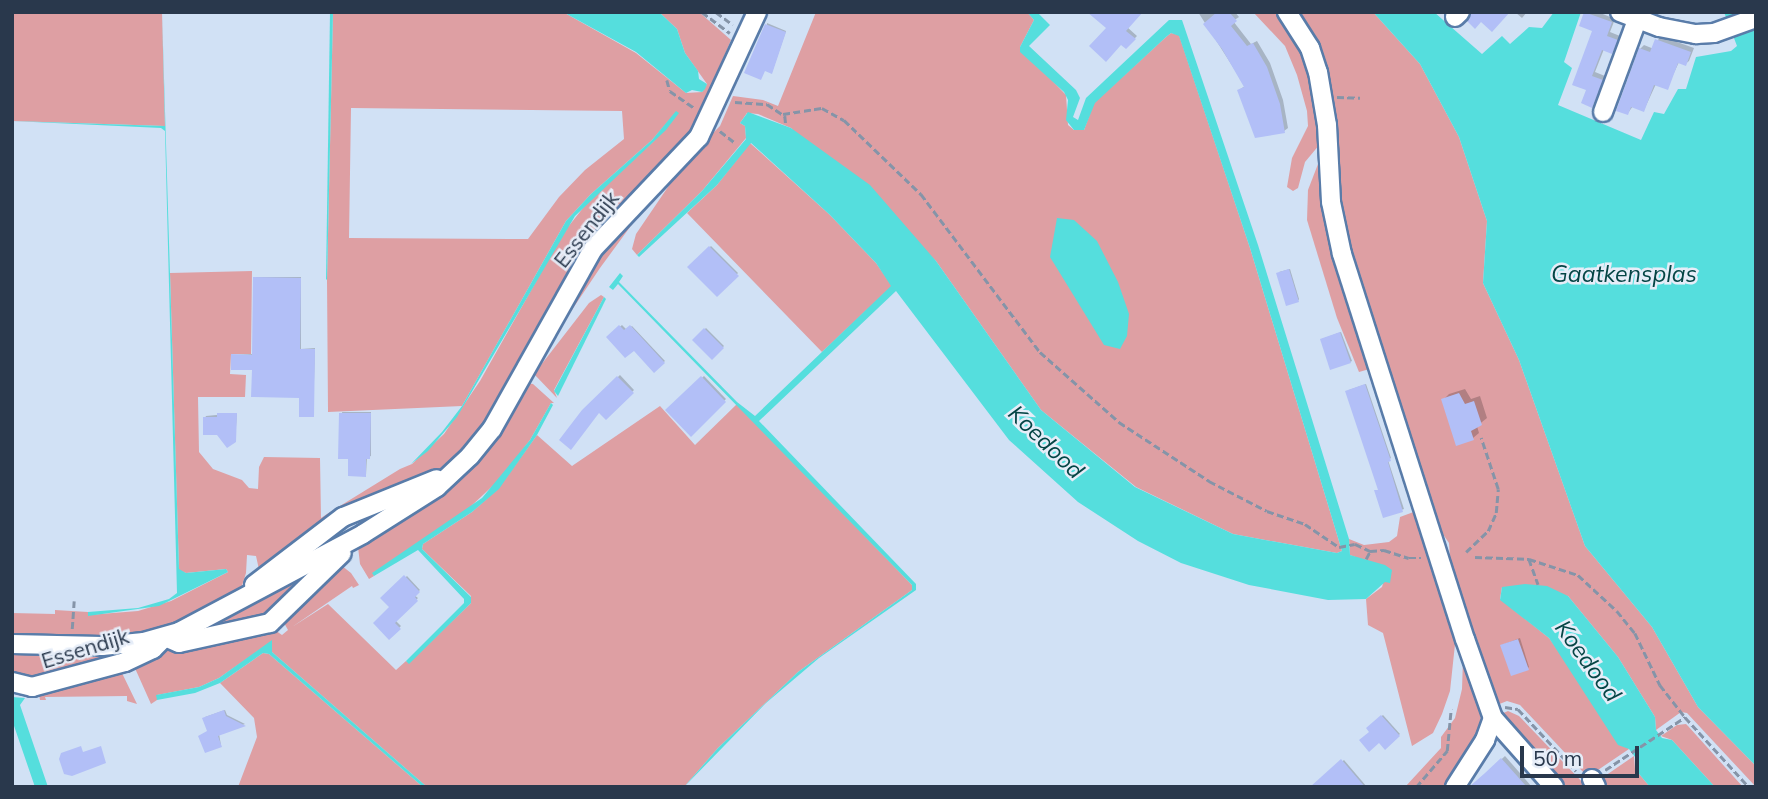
<!DOCTYPE html>
<html>
<head>
<meta charset="utf-8">
<style>
  body { margin:0 }
  #map { position:relative; width:1768px; height:799px; overflow:hidden; background:#d1e1f5; font-family:Mulish,sans-serif }
  div>[style] { position:absolute }
  [style*='--x'] { left:calc(var(--x)*1px); top:calc(var(--y)*1px); width:calc(var(--w)*1px); rotate:calc(var(--a)*1deg) }
  .green>* { inset:0; background:#de9fa3 }
  .water>* { inset:0; background:#55dedd }
  .shadow>* { inset:0; background:#0003 }
  .building>* { inset:0; background:#b2bff7 }
  .path>* { height:2.5px; margin-top:-1.25px; transform-origin:0; background:repeating-linear-gradient(90deg,#8594a8 0 7px,transparent 0 10.5px) }
  .roads { filter:drop-shadow(2px 0 #597ca9) drop-shadow(-2px 0 #597ca9) drop-shadow(0 2px #597ca9) drop-shadow(0 -2px #597ca9) }
  .minor>* { height:18px; margin:-9px; padding:0 9px; transform-origin:9px; border-radius:9px; background:#fff }
  span { translate:-50% -50%; white-space:nowrap; text-align:center; line-height:1.15; -webkit-text-stroke:5px #e6edf8; paint-order:stroke }
  .street-label { font-size:21px; color:#29384c }
  .water-label { font-size:23px; color:#044545; font-style:italic }
  .frame { position:absolute; inset:0; border:14px solid #29384c; pointer-events:none }
  .scale { position:absolute; left:1520px; top:746px; width:119px; height:32px; box-sizing:border-box; border:4px solid #29384c; border-top:0; padding-left:9px; font-size:21px; line-height:24px; white-space:nowrap; color:#29384c; -webkit-text-stroke:5px #e6edf8; paint-order:stroke }
</style>
</head>
<body>
<div id="map">
  <div class="green">
    <i style="clip-path:polygon(12px 12px,162px 12px,165px 126px,12px 121px)"></i>
    <i style="clip-path:polygon(evenodd,333px 12px,563px 12px,636px 53px,686px 93px,702px 92px,707px 84px,685px 53px,677px 29px,659px 12px,699px 12px,731px 40px,723px 59px,727px 65px,698px 129px,628px 201px,492px 418px,449px 470px,328px 514px,326px 520px,260px 574px,256px 556px,247px 555px,246px 573px,240px 592px,192px 619px,128px 639px,12px 638px,12px 613px,55px 614px,55px 610px,88px 612px,88px 615px,138px 611px,171px 601px,228px 572px,226px 569px,186px 573px,179px 570px,170px 273px,252px 271px,251px 354px,231px 354px,230px 374px,246px 375px,245px 397px,198px 397px,199px 452px,213px 469px,242px 480px,249px 488px,258px 489px,259px 467px,264px 457px,320px 458px,321px 518px,327px 514px,400px 469px,412px 464px,444px 434px,480px 381px,564px 232px,587px 203px,654px 141px,676px 112px,652px 140px,591px 194px,566px 221px,462px 406px,328px 412px,327px 280px,333px 12px,351px 108px,622px 111px,624px 139px,585px 170px,559px 197px,528px 239px,349px 238px,351px 108px)"></i>
    <i style="clip-path:polygon(816px 12px,1027px 12px,1034px 20px,1020px 47px,1066px 95px,1068px 125px,1074px 130px,1084px 130px,1094px 103px,1166px 37px,1171px 33px,1179px 35px,1250px 248px,1342px 551px,1337px 553px,1233px 534px,1136px 487px,1041px 410px,936px 261px,791px 128px,758px 114px,747px 113px,740px 123px,745px 126px,746px 138px,702px 191px,637px 255px,632px 249px,636px 234px,687px 159px,720px 126px,733px 96px,763px 100px,778px 106px)"></i>
    <i style="clip-path:polygon(1253px 12px,1277px 12px,1282px 18px,1307px 63px,1315px 94px,1320px 144px,1305px 162px,1298px 188px,1293px 191px,1287px 187px,1292px 158px,1308px 126px,1307px 111px,1297px 75px,1285px 46px)"></i>
    <i style="clip-path:polygon(1295px 12px,1373px 12px,1420px 64px,1459px 137px,1487px 221px,1483px 283px,1519px 360px,1585px 546px,1652px 627px,1698px 707px,1756px 766px,1756px 787px,1687px 713px,1681px 712px,1656px 730px,1655px 717px,1618px 657px,1568px 596px,1502px 587px,1500px 599px,1549px 638px,1629px 749px,1595px 772px,1584px 773px,1520px 705px,1507px 701px,1497px 705px,1494px 700px,1451px 570px,1449px 543px,1438px 527px,1348px 255px,1336px 183px)"></i>
    <i style="clip-path:polygon(750px 143px,830px 215px,876px 263px,892px 286px,822px 352px,687px 213px,717px 185px)"></i>
    <i style="clip-path:polygon(1318px 164px,1373px 368px,1359px 372px,1337px 318px,1307px 220px,1308px 190px)"></i>
    <i style="clip-path:polygon(655px 193px,600px 268px,549px 344px,587px 267px)"></i>
    <i style="clip-path:polygon(601px 295px,604px 297px,554px 390px,557px 398px,534px 374px,589px 303px)"></i>
    <i style="clip-path:polygon(526px 383px,533px 384px,554px 403px,551px 403px,530px 440px,500px 479px,468px 509px,373px 573px,374px 576px,369px 579px,360px 564px,358px 547px,418px 508px)"></i>
    <i style="clip-path:polygon(737px 404px,912px 585px,912px 590px,798px 672px,718px 748px,684px 787px,427px 787px,272px 652px,272px 641px,219px 678px,199px 687px,157px 695px,157px 700px,151px 704px,134px 666px,165px 649px,255px 636px,272px 628px,282px 635px,288px 630px,283px 621px,337px 562px,351px 573px,359px 585px,353px 588px,352px 586px,292px 627px,328px 604px,396px 670px,406px 661px,409px 663px,471px 603px,471px 596px,422px 549px,423px 544px,472px 512px,498px 489px,537px 435px,572px 466px,660px 406px,695px 445px)"></i>
    <i style="clip-path:polygon(1419px 510px,1456px 635px,1450px 691px,1442px 714px,1433px 733px,1412px 746px,1383px 633px,1368px 625px,1366px 599px,1382px 587px,1387px 569px,1350px 555px,1349px 539px,1364px 545px,1389px 542px,1397px 536px,1400px 517px)"></i>
    <i style="clip-path:polygon(328px 560px,270px 615px,180px 638px)"></i>
    <i style="clip-path:polygon(147px 647px,35px 679px,12px 677px,12px 650px)"></i>
    <i style="clip-path:polygon(263px 653px,269px 654px,423px 787px,238px 787px,257px 737px,254px 718px,220px 683px)"></i>
    <i style="clip-path:polygon(1463px 659px,1481px 705px,1480px 735px,1451px 787px,1405px 787px,1441px 748px,1441px 737px,1455px 718px,1462px 689px)"></i>
    <i style="clip-path:polygon(121px 671px,137px 704px,127px 701px,127px 696px,45px 697px,46px 700px,40px 700px,39px 694px)"></i>
    <i style="clip-path:polygon(1508px 711px,1519px 716px,1587px 787px,1561px 787px,1501px 714px)"></i>
    <i style="clip-path:polygon(1686px 724px,1688px 726px,1743px 787px,1715px 787px,1672px 740px,1661px 736px,1677px 725px)"></i>
    <i style="clip-path:polygon(1634px 756px,1635px 769px,1650px 787px,1601px 787px,1602px 778px)"></i>
  </div>
  <div class="water">
    <i style="clip-path:polygon(162px 12px,179px 569px,186px 573px,226px 569px,228px 572px,159px 606px,88px 616px,88px 612px,138px 608px,169px 599px,177px 593px,165px 131px,161px 128px,12px 121px,165px 126px)"></i>
    <i style="clip-path:polygon(330px 12px,333px 12px,327px 280px,326px 279px)"></i>
    <i style="clip-path:polygon(563px 12px,659px 12px,677px 29px,685px 53px,698px 71px,699px 79px,707px 84px,705px 89px,702px 92px,692px 90px,686px 93px,636px 52px)"></i>
    <i style="clip-path:polygon(1027px 12px,1037px 12px,1050px 25px,1029px 46px,1076px 90px,1080px 98px,1073px 117px,1078px 120px,1086px 98px,1169px 20px,1182px 20px,1258px 245px,1349px 539px,1350px 555px,1385px 565px,1392px 570px,1390px 583px,1385px 582px,1366px 599px,1328px 600px,1249px 585px,1181px 563px,1138px 541px,1078px 502px,1009px 440px,896px 291px,759px 421px,916px 584px,916px 590px,819px 658px,766px 703px,684px 787px,718px 748px,798px 672px,912px 590px,912px 585px,618px 284px,613px 290px,609px 287px,620px 273px,623px 276px,619px 282px,737px 402px,755px 416px,891px 286px,876px 263px,830px 215px,751px 143px,717px 185px,639px 257px,637px 255px,702px 191px,746px 139px,745px 126px,740px 123px,748px 112px,791px 128px,870px 185px,936px 261px,1041px 410px,1135px 487px,1233px 534px,1337px 553px,1342px 551px,1250px 248px,1179px 36px,1171px 33px,1166px 37px,1095px 103px,1084px 130px,1074px 130px,1066px 120px,1068px 100px,1064px 92px,1020px 52px,1020px 47px,1034px 20px)"></i>
    <i style="clip-path:polygon(1373px 12px,1434px 12px,1482px 54px,1502px 36px,1510px 44px,1529px 27px,1542px 28px,1554px 12px,1581px 12px,1564px 62px,1572px 68px,1558px 105px,1641px 140px,1654px 112px,1664px 114px,1678px 89px,1686px 89px,1696px 57px,1731px 51px,1737px 46px,1724px 12px,1752px 12px,1756px 23px,1756px 766px,1698px 707px,1652px 627px,1585px 546px,1519px 360px,1483px 283px,1487px 221px,1459px 137px,1420px 64px)"></i>
    <i style="clip-path:polygon(676px 111px,679px 113px,666px 130px,575px 216px,457px 417px,428px 451px,411px 464px,442px 432px,462px 406px,566px 221px,591px 194px,652px 140px)"></i>
    <i style="clip-path:polygon(1057px 218px,1074px 220px,1097px 241px,1118px 282px,1129px 314px,1127px 336px,1120px 349px,1104px 345px,1050px 257px)"></i>
    <i style="clip-path:polygon(604px 297px,606px 299px,558px 396px,554px 391px)"></i>
    <i style="clip-path:polygon(551px 403px,553px 405px,537px 435px,499px 489px,472px 512px,423px 544px,422px 549px,471px 597px,471px 603px,409px 664px,406px 661px,464px 603px,464px 599px,418px 550px,374px 576px,372px 573px,482px 498px,530px 440px)"></i>
    <i style="clip-path:polygon(1525px 584px,1547px 586px,1568px 596px,1618px 657px,1655px 717px,1656px 730px,1662px 738px,1672px 740px,1715px 787px,1650px 787px,1635px 769px,1635px 757px,1629px 749px,1618px 745px,1549px 638px,1500px 600px,1502px 587px)"></i>
    <i style="clip-path:polygon(272px 640px,272px 652px,427px 787px,423px 787px,269px 654px,263px 653px,220px 683px,195px 693px,157px 700px,156px 695px,199px 687px,219px 678px)"></i>
    <i style="clip-path:polygon(12px 697px,25px 698px,20px 705px,48px 787px,35px 787px,12px 720px)"></i>
  </div>
  <div class="shadow">
    <i style="clip-path:polygon(1198px 12px,1235px 12px,1239px 17px,1233px 21px,1251px 44px,1257px 41px,1270px 63px,1283px 100px,1288px 128px,1284px 131px,1239px 90px,1245px 86px)"></i>
    <i style="clip-path:polygon(1515px 12px,1527px 12px,1522px 18px)"></i>
    <i style="clip-path:polygon(1586px 12px,1598px 12px,1615px 19px,1610px 32px,1620px 36px,1612px 52px,1604px 49px,1595px 72px,1605px 76px,1592px 106px,1588px 89px,1595px 30px,1581px 25px)"></i>
    <i style="clip-path:polygon(767px 23px,786px 31px,772px 72px,765px 70px)"></i>
    <i style="clip-path:polygon(1127px 27px,1137px 36px,1126px 47px,1122px 43px,1106px 60px)"></i>
    <i style="clip-path:polygon(1660px 36px,1694px 48px,1689px 61px,1685px 64px,1679px 62px,1667px 88px,1656px 84px,1644px 110px,1633px 106px,1628px 113px,1640px 49px,1644px 45px,1654px 49px)"></i>
    <i style="clip-path:polygon(711px 246px,738px 273px,717px 295px,690px 267px)"></i>
    <i style="clip-path:polygon(1290px 269px,1299px 299px,1298px 301px,1279px 272px)"></i>
    <i style="clip-path:polygon(256px 277px,301px 277px,301px 349px,315px 348px,313px 416px,301px 396px,233px 355px,254px 354px)"></i>
    <i style="clip-path:polygon(622px 325px,627px 330px,632px 326px,665px 361px,654px 370px,634px 348px,608px 337px)"></i>
    <i style="clip-path:polygon(706px 328px,724px 346px,712px 358px,694px 340px)"></i>
    <i style="clip-path:polygon(1341px 332px,1352px 361px,1350px 362px,1322px 339px)"></i>
    <i style="clip-path:polygon(620px 375px,634px 390px,606px 418px,599px 410px,583px 411px)"></i>
    <i style="clip-path:polygon(704px 376px,726px 399px,691px 434px,667px 410px)"></i>
    <i style="clip-path:polygon(1366px 384px,1391px 458px,1388px 460px,1404px 509px,1384px 516px,1376px 491px,1380px 489px,1349px 390px)"></i>
    <i style="clip-path:polygon(1465px 389px,1471px 399px,1480px 396px,1487px 418px,1477px 426px,1479px 433px,1473px 438px,1443px 400px,1449px 394px)"></i>
    <i style="clip-path:polygon(342px 412px,371px 412px,371px 456px,367px 457px,366px 475px,350px 457px)"></i>
    <i style="clip-path:polygon(237px 413px,235px 441px,205px 418px,206px 416px)"></i>
    <i style="clip-path:polygon(407px 576px,420px 590px,414px 595px,418px 598px,395px 620px,401px 626px,389px 638px,391px 607px,383px 598px)"></i>
    <i style="clip-path:polygon(1520px 638px,1529px 667px,1528px 668px,1502px 645px)"></i>
    <i style="clip-path:polygon(225px 710px,227px 715px,245px 724px,219px 734px,221px 745px,208px 731px,205px 717px)"></i>
    <i style="clip-path:polygon(1383px 715px,1400px 734px,1385px 747px,1368px 728px)"></i>
    <i style="clip-path:polygon(1505px 756px,1532px 787px,1475px 784px)"></i>
    <i style="clip-path:polygon(1344px 760px,1367px 787px,1313px 787px)"></i>
  </div>
  <div class="building">
    <i style="clip-path:polygon(1087px 12px,1143px 12px,1126px 31px,1136px 39px,1126px 49px,1121px 45px,1106px 62px,1089px 46px,1106px 28px)"></i>
    <i style="clip-path:polygon(1217px 12px,1229px 12px,1237px 21px,1231px 26px,1247px 46px,1253px 43px,1267px 67px,1280px 104px,1285px 133px,1255px 138px,1237px 90px,1244px 87px,1222px 49px,1203px 24px)"></i>
    <i style="clip-path:polygon(1471px 12px,1510px 12px,1492px 32px,1481px 22px,1475px 29px,1467px 21px)"></i>
    <i style="clip-path:polygon(1584px 12px,1612px 22px,1607px 36px,1618px 40px,1612px 54px,1602px 50px,1592px 76px,1603px 80px,1592px 108px,1581px 103px,1586px 90px,1572px 85px,1592px 31px,1579px 26px)"></i>
    <i style="clip-path:polygon(765px 24px,786px 32px,772px 74px,765px 71px,761px 80px,744px 73px)"></i>
    <i style="clip-path:polygon(1655px 39px,1691px 52px,1686px 66px,1678px 63px,1668px 90px,1654px 85px,1644px 112px,1631px 107px,1628px 115px,1616px 111px,1639px 48px,1650px 52px)"></i>
    <i style="clip-path:polygon(709px 246px,739px 276px,717px 297px,687px 267px)"></i>
    <i style="clip-path:polygon(1289px 269px,1299px 302px,1286px 306px,1276px 273px)"></i>
    <i style="clip-path:polygon(253px 277px,301px 278px,300px 349px,315px 349px,314px 417px,299px 417px,299px 398px,251px 397px,252px 370px,231px 370px,231px 354px,252px 355px)"></i>
    <i style="clip-path:polygon(619px 325px,624px 330px,630px 325px,665px 363px,654px 373px,634px 351px,625px 358px,606px 337px)"></i>
    <i style="clip-path:polygon(704px 328px,724px 348px,712px 360px,692px 340px)"></i>
    <i style="clip-path:polygon(1340px 332px,1351px 363px,1330px 370px,1320px 339px)"></i>
    <i style="clip-path:polygon(617px 376px,634px 393px,606px 420px,599px 413px,571px 450px,559px 440px,582px 410px)"></i>
    <i style="clip-path:polygon(701px 376px,726px 402px,691px 437px,665px 410px)"></i>
    <i style="clip-path:polygon(1365px 384px,1391px 461px,1388px 462px,1403px 512px,1383px 518px,1374px 490px,1378px 490px,1345px 391px)"></i>
    <i style="clip-path:polygon(1459px 393px,1465px 404px,1474px 401px,1482px 425px,1471px 431px,1474px 440px,1456px 446px,1441px 399px)"></i>
    <i style="clip-path:polygon(217px 413px,237px 413px,236px 442px,227px 448px,217px 435px,203px 435px,203px 417px,217px 417px)"></i>
    <i style="clip-path:polygon(339px 413px,371px 413px,370px 459px,366px 459px,366px 477px,348px 476px,348px 459px,338px 459px)"></i>
    <i style="clip-path:polygon(404px 575px,420px 592px,415px 597px,418px 601px,395px 623px,401px 629px,389px 640px,373px 623px,389px 607px,380px 598px)"></i>
    <i style="clip-path:polygon(1518px 639px,1529px 670px,1511px 676px,1500px 645px)"></i>
    <i style="clip-path:polygon(224px 710px,226px 716px,246px 726px,218px 736px,222px 747px,205px 753px,198px 736px,207px 731px,202px 718px)"></i>
    <i style="clip-path:polygon(1381px 715px,1400px 736px,1385px 750px,1379px 743px,1369px 752px,1359px 740px,1369px 732px,1366px 728px)"></i>
    <i style="clip-path:polygon(81px 746px,83px 752px,101px 746px,106px 763px,72px 776px,64px 774px,59px 759px,61px 753px)"></i>
    <i style="clip-path:polygon(1501px 758px,1527px 787px,1469px 787px,1485px 773px)"></i>
    <i style="clip-path:polygon(1341px 759px,1365px 787px,1310px 787px)"></i>
  </div>
  <div class="path">
    <i style="--x:702;--y:12;--w:35;--a:37"></i>
    <i style="--x:716;--y:12;--w:21;--a:37"></i>
    <i style="--x:667;--y:80;--w:11;--a:75"></i>
    <i style="--x:670;--y:91;--w:29;--a:35"></i>
    <i style="--x:1337;--y:97;--w:23;--a:2"></i>
    <i style="--x:735;--y:102;--w:32;--a:4"></i>
    <i style="--x:767;--y:104;--w:22;--a:34"></i>
    <i style="--x:785;--y:116;--w:10;--a:84"></i>
    <i style="--x:783;--y:114;--w:39;--a:-9"></i>
    <i style="--x:822;--y:108;--w:25;--a:29"></i>
    <i style="--x:844;--y:120;--w:107;--a:43.9"></i>
    <i style="--x:921;--y:194;--w:198;--a:53"></i>
    <i style="--x:1040;--y:352;--w:106;--a:41.5"></i>
    <i style="--x:1119;--y:422;--w:108;--a:33.2"></i>
    <i style="--x:1209;--y:481;--w:65;--a:27.3"></i>
    <i style="--x:1267;--y:511;--w:40;--a:18.9"></i>
    <i style="--x:1305;--y:524;--w:41;--a:34.1"></i>
    <i style="--x:1339;--y:547;--w:16;--a:-11"></i>
    <i style="--x:1355;--y:544;--w:17;--a:25"></i>
    <i style="--x:720;--y:131;--w:18;--a:38"></i>
    <i style="--x:1466;--y:552;--w:30;--a:-44"></i>
    <i style="--x:1488;--y:531;--w:20;--a:-66"></i>
    <i style="--x:1496;--y:513;--w:24;--a:-85"></i>
    <i style="--x:1498;--y:489;--w:54;--a:-108.4"></i>
    <i style="--x:1475;--y:557;--w:54;--a:2.1"></i>
    <i style="--x:1529;--y:559;--w:27;--a:70"></i>
    <i style="--x:1366;--y:559;--w:9;--a:-63"></i>
    <i style="--x:1370;--y:551;--w:14;--a:-4"></i>
    <i style="--x:1384;--y:550;--w:26;--a:18"></i>
    <i style="--x:1409;--y:558;--w:12;--a:0"></i>
    <i style="--x:1529;--y:559;--w:52;--a:18.1"></i>
    <i style="--x:1578;--y:575;--w:53;--a:42.7"></i>
    <i style="--x:1617;--y:611;--w:28;--a:51"></i>
    <i style="--x:1635;--y:633;--w:58;--a:64.3"></i>
    <i style="--x:1660;--y:685;--w:39;--a:52"></i>
    <i style="--x:72;--y:629;--w:28;--a:-86"></i>
    <i style="--x:1505;--y:707;--w:13;--a:9"></i>
    <i style="--x:1518;--y:709;--w:85;--a:46.9"></i>
    <i style="--x:1605;--y:770;--w:96;--a:-33.5"></i>
    <i style="--x:1685;--y:717;--w:95;--a:47.6"></i>
    <i style="--x:1416;--y:787;--w:48;--a:-49.3"></i>
    <i style="--x:1447;--y:751;--w:42;--a:-84.6"></i>
  </div>
  <div class="roads">
    <div class="minor">
      <i style="--x:1287;--y:12;--w:43;--a:57.4"></i>
      <i style="--x:1310;--y:48;--w:25;--a:72"></i>
      <i style="--x:1318;--y:72;--w:54;--a:80.4"></i>
      <i style="--x:1327;--y:125;--w:77;--a:87"></i>
      <i style="--x:1331;--y:202;--w:53;--a:78.1"></i>
      <i style="--x:1342;--y:254;--w:404;--a:72.3"></i>
      <i style="--x:1465;--y:639;--w:84;--a:70.5"></i>
      <i style="--x:1493;--y:718;--w:92;--a:48.5"></i>
      <i style="--x:1620;--y:12;--w:42;--a:21"></i>
      <i style="--x:1659;--y:27;--w:38;--a:11"></i>
      <i style="--x:1696;--y:34;--w:18;--a:-3"></i>
      <i style="--x:1714;--y:33;--w:45;--a:-19.7"></i>
      <i style="--x:1455;--y:17;--w:7;--a:-45"></i>
      <i style="--x:1603;--y:112;--w:98;--a:-69.7"></i>
      <i style="--x:254;--y:585;--w:112;--a:-37.4"></i>
      <i style="--x:343;--y:517;--w:101;--a:-22"></i>
      <i style="--x:12;--y:644;--w:90;--a:1.3"></i>
      <i style="--x:102;--y:646;--w:42;--a:-5.4"></i>
      <i style="--x:144;--y:642;--w:36;--a:-16"></i>
      <i style="--x:179;--y:632;--w:208;--a:-28"></i>
      <i style="--x:363;--y:534;--w:88;--a:-32.4"></i>
      <i style="--x:437;--y:487;--w:45;--a:-43.2"></i>
      <i style="--x:470;--y:456;--w:35;--a:-51"></i>
      <i style="--x:492;--y:429;--w:206;--a:-60.7"></i>
      <i style="--x:593;--y:249;--w:154;--a:-46.6"></i>
      <i style="--x:699;--y:137;--w:138;--a:-65.1"></i>
      <i style="--x:12;--y:682;--w:21;--a:14"></i>
      <i style="--x:32;--y:687;--w:96;--a:-15"></i>
      <i style="--x:125;--y:662;--w:31;--a:-25"></i>
      <i style="--x:153;--y:649;--w:17;--a:-45"></i>
      <i style="--x:165;--y:637;--w:15;--a:23"></i>
      <i style="--x:179;--y:643;--w:93;--a:-12.4"></i>
      <i style="--x:270;--y:623;--w:100;--a:-44.2"></i>
      <i style="--x:1592;--y:779;--w:9;--a:63"></i>
      <i style="--x:1455;--y:787;--w:56;--a:-57.4"></i>
      <i style="--x:1485;--y:740;--w:23;--a:-70"></i>
    </div>
  </div>
  <div class="street-label">
    <span style="left:586px;top:229px;rotate:-52deg">Essendijk</span>
    <span style="left:85px;top:648px;rotate:-17deg">Essendijk</span>
  </div>
  <div class="water-label">
    <span style="left:1624px;top:274px">Gaatkensplas</span>
    <span style="left:1046px;top:442px;rotate:44deg">Koedood</span>
    <span style="left:1588px;top:661px;rotate:54deg">Koedood</span>
  </div>
  <div class="frame"></div>
  <div class="scale">50 m</div>
</div>
</body>
</html>
